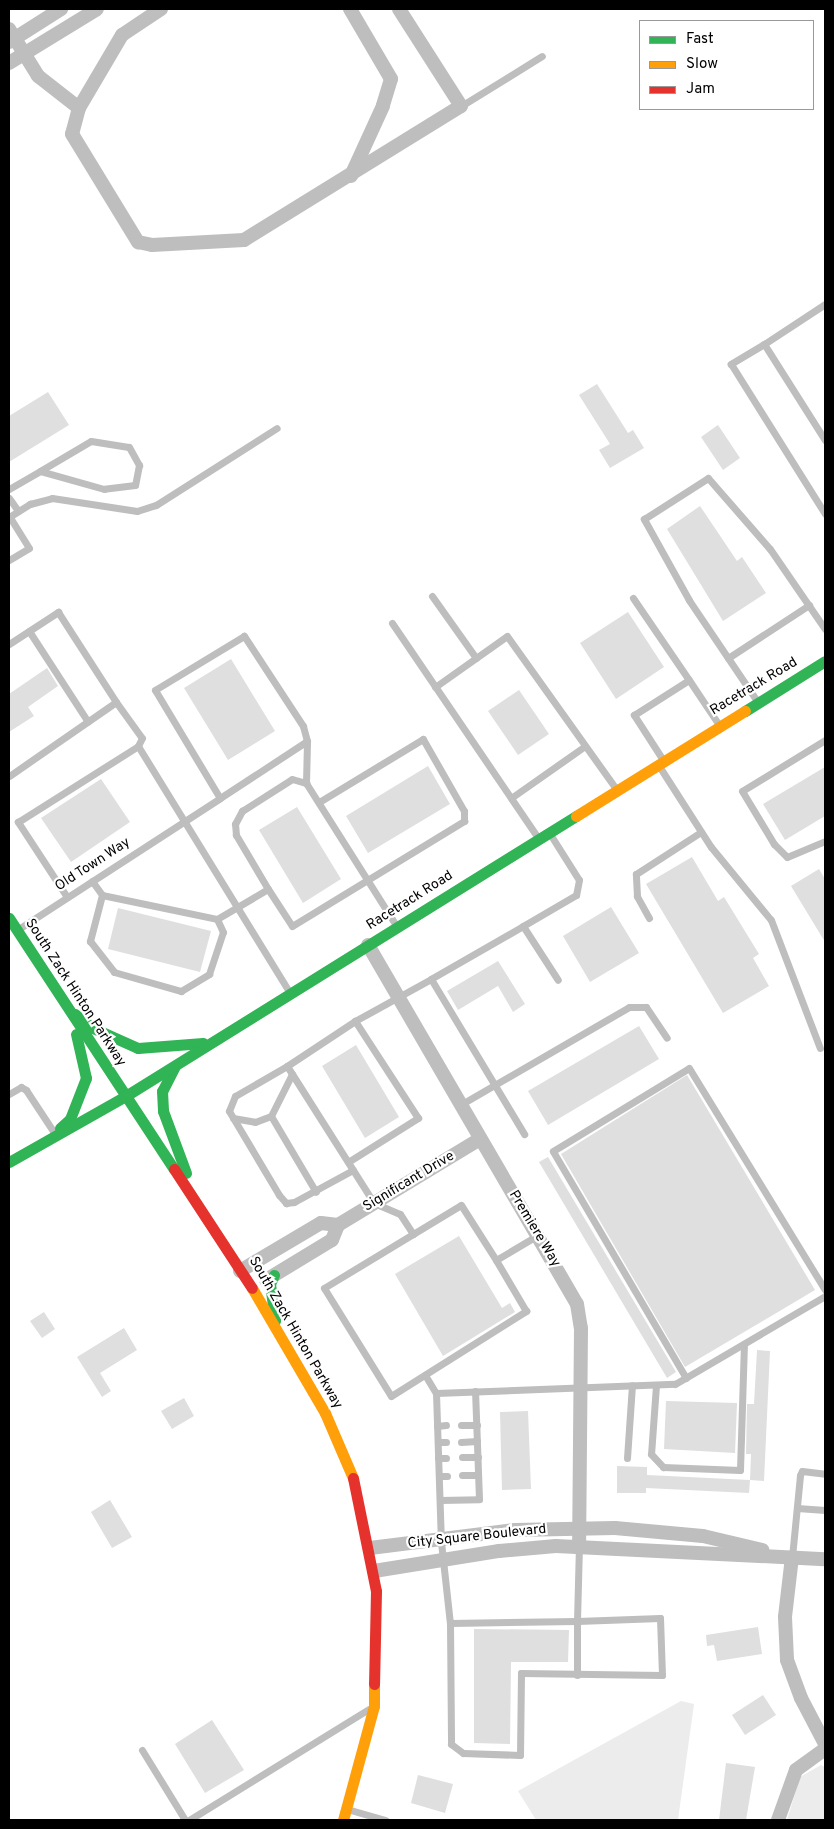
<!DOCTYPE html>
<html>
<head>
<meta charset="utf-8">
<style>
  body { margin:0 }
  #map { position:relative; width:834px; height:1829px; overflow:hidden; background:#fff; font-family:Overpass,sans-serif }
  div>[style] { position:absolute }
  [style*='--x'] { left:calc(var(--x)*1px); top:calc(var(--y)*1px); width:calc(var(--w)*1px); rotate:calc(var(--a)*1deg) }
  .green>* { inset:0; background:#ececec }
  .building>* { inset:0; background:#dfdfdf }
  .lane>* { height:7px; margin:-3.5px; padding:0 3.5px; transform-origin:3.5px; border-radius:3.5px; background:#bebebe }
  .street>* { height:14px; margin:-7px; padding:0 7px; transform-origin:7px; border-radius:7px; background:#bebebe }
  .fast>* { height:11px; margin:-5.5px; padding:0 5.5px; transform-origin:5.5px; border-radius:5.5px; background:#30b455 }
  .slow>* { height:11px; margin:-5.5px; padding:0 5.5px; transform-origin:5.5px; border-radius:5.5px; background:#ff9f0a }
  .jam>* { height:11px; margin:-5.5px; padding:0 5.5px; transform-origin:5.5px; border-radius:5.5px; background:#e5322d }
  span { translate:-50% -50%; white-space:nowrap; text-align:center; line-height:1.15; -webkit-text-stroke:4.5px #fff; paint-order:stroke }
  .street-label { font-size:14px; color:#000 }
  .frame { position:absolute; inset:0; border:10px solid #000; pointer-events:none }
  .legend { position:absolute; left:639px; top:20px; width:175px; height:90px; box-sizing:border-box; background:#fff; border:1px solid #999; margin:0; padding:6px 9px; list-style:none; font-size:15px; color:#000 }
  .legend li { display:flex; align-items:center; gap:10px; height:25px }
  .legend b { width:25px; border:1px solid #999 }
</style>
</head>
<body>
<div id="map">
  <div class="green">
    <i style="clip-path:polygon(681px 1701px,694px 1704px,678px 1820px,536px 1820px,518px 1791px)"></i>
    <i style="clip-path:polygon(821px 1765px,825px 1767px,825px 1820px,787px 1820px,800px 1777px)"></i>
  </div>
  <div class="building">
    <i style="clip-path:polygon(597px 384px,628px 433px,633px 430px,644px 448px,610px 468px,599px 450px,610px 444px,579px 395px)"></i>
    <i style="clip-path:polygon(48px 392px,69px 425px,9px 462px,9px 416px)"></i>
    <i style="clip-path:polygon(718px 425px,740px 458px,723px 470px,701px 437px)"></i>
    <i style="clip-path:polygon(700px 506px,737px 561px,742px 557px,766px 593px,723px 621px,667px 529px)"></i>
    <i style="clip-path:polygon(628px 612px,664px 667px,616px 699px,580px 643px)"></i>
    <i style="clip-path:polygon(231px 659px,275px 731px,228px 760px,184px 688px)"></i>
    <i style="clip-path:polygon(47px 668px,58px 686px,28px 707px,34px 716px,9px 732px,9px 694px)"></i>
    <i style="clip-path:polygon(519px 690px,549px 734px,518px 755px,488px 711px)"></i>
    <i style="clip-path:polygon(428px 766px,450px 804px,368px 853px,346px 816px)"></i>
    <i style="clip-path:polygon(825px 767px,825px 816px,785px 840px,763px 804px)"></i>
    <i style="clip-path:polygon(101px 779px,130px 822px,71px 862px,41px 818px)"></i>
    <i style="clip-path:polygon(297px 807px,341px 879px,303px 903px,259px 830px)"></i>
    <i style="clip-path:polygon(692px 857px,718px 901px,724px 897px,759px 954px,753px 958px,769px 986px,723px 1013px,646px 884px)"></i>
    <i style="clip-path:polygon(819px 869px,825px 879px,825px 942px,791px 886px)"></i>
    <i style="clip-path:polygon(611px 907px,639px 953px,590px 982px,563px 936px)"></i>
    <i style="clip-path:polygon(118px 908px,211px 931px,200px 972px,108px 949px)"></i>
    <i style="clip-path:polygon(498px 961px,525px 1004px,513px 1012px,498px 986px,458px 1010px,447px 991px)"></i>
    <i style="clip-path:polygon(639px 1026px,659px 1059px,548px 1125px,528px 1091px)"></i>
    <i style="clip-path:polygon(356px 1045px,399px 1117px,365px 1138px,322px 1066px)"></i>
    <i style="clip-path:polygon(687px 1075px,815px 1290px,685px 1367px,561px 1154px)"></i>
    <i style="clip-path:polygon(548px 1157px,676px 1372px,667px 1378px,539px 1162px)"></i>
    <i style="clip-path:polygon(459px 1236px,502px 1308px,510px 1303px,515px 1312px,443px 1356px,395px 1274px)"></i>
    <i style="clip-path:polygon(44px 1312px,55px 1329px,42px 1338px,30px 1321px)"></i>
    <i style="clip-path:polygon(124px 1328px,137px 1350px,100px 1373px,111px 1391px,102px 1397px,77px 1357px)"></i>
    <i style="clip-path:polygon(757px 1350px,770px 1351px,764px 1481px,750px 1480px,751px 1454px,746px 1454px,747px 1404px,754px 1404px)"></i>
    <i style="clip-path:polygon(184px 1398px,194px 1416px,172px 1429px,161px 1411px)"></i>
    <i style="clip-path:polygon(666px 1401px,737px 1403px,735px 1453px,664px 1449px)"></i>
    <i style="clip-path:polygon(528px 1411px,531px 1489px,502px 1490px,500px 1412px)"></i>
    <i style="clip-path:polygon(617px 1466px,647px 1467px,647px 1475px,750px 1480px,749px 1493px,646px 1488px,646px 1493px,617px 1493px)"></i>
    <i style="clip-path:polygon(110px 1500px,132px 1537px,112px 1548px,91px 1512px)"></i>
    <i style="clip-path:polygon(758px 1627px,762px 1654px,717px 1661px,714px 1645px,707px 1646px,706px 1635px)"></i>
    <i style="clip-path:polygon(474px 1629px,569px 1630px,568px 1662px,511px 1662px,510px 1744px,474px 1743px)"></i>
    <i style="clip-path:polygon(763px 1695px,776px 1715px,745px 1735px,732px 1715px)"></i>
    <i style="clip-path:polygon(212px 1720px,244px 1770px,205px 1793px,175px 1744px)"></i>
    <i style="clip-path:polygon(726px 1763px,755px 1767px,746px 1820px,719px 1820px)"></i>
    <i style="clip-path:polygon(418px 1775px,453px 1784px,445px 1813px,411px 1803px)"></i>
  </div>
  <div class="lane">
    <i style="--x:461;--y:106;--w:95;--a:-31.7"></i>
    <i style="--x:825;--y:304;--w:73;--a:146.7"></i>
    <i style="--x:764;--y:344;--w:114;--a:57.6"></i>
    <i style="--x:764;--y:344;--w:39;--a:149"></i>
    <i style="--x:731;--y:364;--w:177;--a:57.9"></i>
    <i style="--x:9;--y:489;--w:36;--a:-30"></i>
    <i style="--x:40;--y:471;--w:59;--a:-30.5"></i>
    <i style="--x:91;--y:441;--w:38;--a:9"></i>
    <i style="--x:129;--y:447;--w:21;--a:61"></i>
    <i style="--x:139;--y:465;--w:20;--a:101"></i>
    <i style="--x:135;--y:485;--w:31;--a:173"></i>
    <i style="--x:104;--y:489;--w:66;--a:-164.3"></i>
    <i style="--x:9;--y:498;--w:16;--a:55"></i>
    <i style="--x:9;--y:517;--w:25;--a:-32"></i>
    <i style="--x:30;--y:504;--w:23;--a:-15"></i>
    <i style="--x:52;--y:498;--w:86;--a:8.7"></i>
    <i style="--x:137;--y:511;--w:20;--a:-18"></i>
    <i style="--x:156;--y:505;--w:143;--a:-32.5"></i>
    <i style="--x:9;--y:560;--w:23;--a:-31"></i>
    <i style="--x:29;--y:548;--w:36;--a:-122"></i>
    <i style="--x:432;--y:596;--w:76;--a:54.6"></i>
    <i style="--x:633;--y:598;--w:99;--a:55.7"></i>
    <i style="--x:392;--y:623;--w:260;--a:55.8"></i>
    <i style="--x:29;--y:631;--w:108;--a:57"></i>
    <i style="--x:9;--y:644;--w:59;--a:-33.1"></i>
    <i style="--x:58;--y:612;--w:107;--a:57.2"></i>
    <i style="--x:116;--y:702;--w:130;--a:145.3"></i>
    <i style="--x:728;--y:658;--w:97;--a:-33.2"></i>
    <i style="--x:435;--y:687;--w:88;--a:-35.3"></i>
    <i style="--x:507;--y:636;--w:188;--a:54.5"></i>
    <i style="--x:757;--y:701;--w:122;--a:-124"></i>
    <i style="--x:689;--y:600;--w:93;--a:-119.1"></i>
    <i style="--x:644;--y:519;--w:76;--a:-32.6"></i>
    <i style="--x:708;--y:478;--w:94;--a:48.9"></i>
    <i style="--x:770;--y:549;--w:97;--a:55.5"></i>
    <i style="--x:116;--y:702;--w:44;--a:54.2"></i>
    <i style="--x:142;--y:738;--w:9;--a:117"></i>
    <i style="--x:825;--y:740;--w:97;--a:148.4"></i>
    <i style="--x:742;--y:791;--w:62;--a:58.9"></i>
    <i style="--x:774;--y:844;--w:18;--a:45"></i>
    <i style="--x:787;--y:857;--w:41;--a:-22.8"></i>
    <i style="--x:663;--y:760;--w:54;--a:-122.8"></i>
    <i style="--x:634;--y:715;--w:65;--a:-32.5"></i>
    <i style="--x:689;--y:680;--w:54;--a:56.3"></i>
    <i style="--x:659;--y:766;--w:96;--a:57.3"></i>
    <i style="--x:711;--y:847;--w:94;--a:50.6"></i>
    <i style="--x:771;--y:920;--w:137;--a:69.1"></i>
    <i style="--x:306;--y:783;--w:42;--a:-88.6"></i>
    <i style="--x:511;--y:798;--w:90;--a:-35.1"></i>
    <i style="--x:550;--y:834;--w:54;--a:57.8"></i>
    <i style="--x:579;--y:880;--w:15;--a:101"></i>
    <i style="--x:576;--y:895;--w:61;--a:149.7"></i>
    <i style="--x:523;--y:926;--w:64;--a:57.1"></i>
    <i style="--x:92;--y:881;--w:17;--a:54"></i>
    <i style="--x:102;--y:895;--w:48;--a:104.6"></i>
    <i style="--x:90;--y:941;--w:39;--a:52"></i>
    <i style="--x:114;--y:972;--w:70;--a:15.8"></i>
    <i style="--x:181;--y:991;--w:33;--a:-31"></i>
    <i style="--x:209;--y:974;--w:44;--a:-71.6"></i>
    <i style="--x:223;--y:932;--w:14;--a:-115"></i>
    <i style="--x:217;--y:919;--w:59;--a:-30.5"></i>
    <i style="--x:268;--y:889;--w:63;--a:-120.7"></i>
    <i style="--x:236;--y:835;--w:11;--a:-95"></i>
    <i style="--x:235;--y:824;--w:15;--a:-62"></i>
    <i style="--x:242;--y:811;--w:59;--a:-32.6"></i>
    <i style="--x:292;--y:779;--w:15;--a:16"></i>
    <i style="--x:306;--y:783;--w:170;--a:57.7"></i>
    <i style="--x:268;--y:889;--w:44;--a:57"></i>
    <i style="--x:292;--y:926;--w:202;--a:-31.4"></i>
    <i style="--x:464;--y:821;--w:10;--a:-90"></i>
    <i style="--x:464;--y:811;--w:83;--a:-119.7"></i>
    <i style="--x:423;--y:739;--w:122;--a:148.8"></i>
    <i style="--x:102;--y:895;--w:117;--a:11.8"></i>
    <i style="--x:67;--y:897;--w:90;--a:-123.2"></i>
    <i style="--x:18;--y:822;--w:142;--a:-32.3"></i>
    <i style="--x:138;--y:746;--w:290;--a:58.4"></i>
    <i style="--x:649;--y:918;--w:25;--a:-119"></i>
    <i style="--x:637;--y:896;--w:22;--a:-93"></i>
    <i style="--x:636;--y:874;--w:77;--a:-32.9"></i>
    <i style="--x:523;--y:926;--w:106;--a:150.1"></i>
    <i style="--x:431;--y:979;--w:181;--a:59"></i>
    <i style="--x:17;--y:930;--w:242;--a:-33"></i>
    <i style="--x:220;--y:798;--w:104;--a:-33.2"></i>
    <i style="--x:307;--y:741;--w:16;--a:-105"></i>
    <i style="--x:303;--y:726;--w:108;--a:-123.2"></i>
    <i style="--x:244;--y:636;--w:104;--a:148.8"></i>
    <i style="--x:155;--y:690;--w:126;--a:59"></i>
    <i style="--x:431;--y:979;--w:87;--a:151.1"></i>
    <i style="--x:355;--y:1021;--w:82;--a:146.5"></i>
    <i style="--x:287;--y:1066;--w:162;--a:57.6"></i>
    <i style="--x:374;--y:1203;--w:28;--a:23"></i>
    <i style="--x:400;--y:1214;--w:24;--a:57"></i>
    <i style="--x:413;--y:1234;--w:104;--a:148.8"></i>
    <i style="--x:324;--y:1288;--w:127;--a:58.2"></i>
    <i style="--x:391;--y:1396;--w:160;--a:-32.2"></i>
    <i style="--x:526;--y:1311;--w:59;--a:-120.5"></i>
    <i style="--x:496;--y:1260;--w:49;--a:-30.8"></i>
    <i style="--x:287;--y:1066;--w:60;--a:150"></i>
    <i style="--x:235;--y:1096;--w:16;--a:112"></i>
    <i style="--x:229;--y:1111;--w:98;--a:59.2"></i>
    <i style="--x:279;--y:1195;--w:11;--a:49"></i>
    <i style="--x:286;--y:1203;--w:8;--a:-7"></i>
    <i style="--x:294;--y:1202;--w:67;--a:-28.5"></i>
    <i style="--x:292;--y:1074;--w:47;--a:116.6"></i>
    <i style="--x:271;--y:1116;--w:88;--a:59.4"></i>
    <i style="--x:9;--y:1094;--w:14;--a:-30"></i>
    <i style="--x:21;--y:1087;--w:6;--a:31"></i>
    <i style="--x:26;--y:1090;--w:53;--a:56.6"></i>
    <i style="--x:460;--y:1105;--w:195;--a:-30.1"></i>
    <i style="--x:629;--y:1007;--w:17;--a:0"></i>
    <i style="--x:646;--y:1007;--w:37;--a:56"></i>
    <i style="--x:233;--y:1118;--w:22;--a:10"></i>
    <i style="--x:255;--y:1122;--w:17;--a:-21"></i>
    <i style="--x:348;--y:1162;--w:83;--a:-32.2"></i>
    <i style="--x:418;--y:1118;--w:116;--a:-123"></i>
    <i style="--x:413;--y:1234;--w:56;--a:-31.1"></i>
    <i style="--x:461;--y:1205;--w:65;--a:57.5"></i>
    <i style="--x:425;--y:1375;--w:21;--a:59"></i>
    <i style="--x:436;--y:1393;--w:149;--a:88.1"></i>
    <i style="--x:441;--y:1542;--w:81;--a:83.7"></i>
    <i style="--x:450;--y:1623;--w:121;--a:89.5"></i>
    <i style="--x:451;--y:1744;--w:15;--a:37"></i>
    <i style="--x:463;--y:1753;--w:57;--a:2"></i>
    <i style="--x:520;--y:1755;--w:82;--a:-89.3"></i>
    <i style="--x:521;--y:1673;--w:141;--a:0.8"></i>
    <i style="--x:662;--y:1675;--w:57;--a:-92"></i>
    <i style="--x:660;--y:1618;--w:83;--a:177.9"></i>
    <i style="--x:577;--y:1621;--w:75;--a:-88.5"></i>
    <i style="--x:686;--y:1378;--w:263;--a:-120.4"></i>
    <i style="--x:553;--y:1151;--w:159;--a:-31.4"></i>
    <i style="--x:689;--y:1068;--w:260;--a:58.5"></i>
    <i style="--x:656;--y:1385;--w:69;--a:94.1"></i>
    <i style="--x:651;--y:1454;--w:18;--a:47"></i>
    <i style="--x:663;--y:1467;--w:77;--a:2.2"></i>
    <i style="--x:740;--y:1470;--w:126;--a:-88.2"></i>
    <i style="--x:436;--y:1393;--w:239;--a:-2.2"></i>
    <i style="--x:675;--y:1384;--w:174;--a:-30.4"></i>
    <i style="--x:461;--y:1425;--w:16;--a:0"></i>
    <i style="--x:437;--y:1426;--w:9;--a:-6"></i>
    <i style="--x:438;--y:1442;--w:8;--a:0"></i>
    <i style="--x:461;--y:1442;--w:16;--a:-4"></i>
    <i style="--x:462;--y:1457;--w:16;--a:0"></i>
    <i style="--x:438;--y:1458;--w:8;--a:0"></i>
    <i style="--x:627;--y:1458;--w:73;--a:-86.1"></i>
    <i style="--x:462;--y:1475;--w:16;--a:0"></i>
    <i style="--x:439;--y:1476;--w:8;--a:0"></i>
    <i style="--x:440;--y:1500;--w:39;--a:-1"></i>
    <i style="--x:479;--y:1499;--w:108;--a:-92.1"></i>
    <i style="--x:797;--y:1508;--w:28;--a:4"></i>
    <i style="--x:792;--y:1557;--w:82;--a:-84.4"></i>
    <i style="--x:800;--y:1475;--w:4;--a:-63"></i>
    <i style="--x:802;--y:1471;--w:23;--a:7"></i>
    <i style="--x:450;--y:1623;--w:127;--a:-0.9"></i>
    <i style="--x:577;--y:1621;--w:54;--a:90"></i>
    <i style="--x:142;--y:1750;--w:82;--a:58.4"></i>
    <i style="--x:347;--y:1809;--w:40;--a:16"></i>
    <i style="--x:189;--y:1820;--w:211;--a:-31.7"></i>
  </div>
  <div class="street">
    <i style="--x:350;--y:9;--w:81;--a:59.6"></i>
    <i style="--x:391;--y:79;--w:28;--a:107"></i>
    <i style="--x:383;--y:106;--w:77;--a:114.6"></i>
    <i style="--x:9;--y:29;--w:55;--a:58.3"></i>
    <i style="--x:38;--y:76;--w:52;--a:38"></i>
    <i style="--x:79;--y:108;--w:85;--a:-59.5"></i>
    <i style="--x:122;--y:35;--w:47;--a:-33.7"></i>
    <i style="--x:9;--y:42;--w:62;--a:-32.4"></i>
    <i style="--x:9;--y:63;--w:103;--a:-31.5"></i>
    <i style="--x:79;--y:108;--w:27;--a:105"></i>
    <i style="--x:72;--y:134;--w:127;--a:58.6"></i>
    <i style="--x:138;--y:242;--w:14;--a:12"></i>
    <i style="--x:152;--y:245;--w:92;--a:-3.1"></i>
    <i style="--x:244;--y:240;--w:255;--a:-31.7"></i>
    <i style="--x:461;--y:106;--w:115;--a:-122.6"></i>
    <i style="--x:368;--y:945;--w:415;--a:59.8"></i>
    <i style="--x:577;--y:1304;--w:24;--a:81"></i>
    <i style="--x:581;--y:1328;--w:218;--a:90.5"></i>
    <i style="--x:240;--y:1271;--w:94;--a:-30.7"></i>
    <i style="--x:321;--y:1223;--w:17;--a:7"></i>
    <i style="--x:266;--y:1280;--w:77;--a:-31.2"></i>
    <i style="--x:332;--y:1240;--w:16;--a:-68"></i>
    <i style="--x:338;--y:1225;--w:166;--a:-31.2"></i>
    <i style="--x:370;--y:1548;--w:146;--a:-7.1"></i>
    <i style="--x:515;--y:1530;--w:100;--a:-1.1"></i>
    <i style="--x:615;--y:1528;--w:88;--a:5.2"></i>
    <i style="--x:703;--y:1536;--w:61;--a:13.3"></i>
    <i style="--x:792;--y:1557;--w:60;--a:96.7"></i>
    <i style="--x:785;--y:1617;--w:43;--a:87.3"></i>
    <i style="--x:787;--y:1660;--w:40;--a:69.8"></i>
    <i style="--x:801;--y:1698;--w:52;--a:62.4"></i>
    <i style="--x:374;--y:1571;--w:127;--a:-9.1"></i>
    <i style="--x:499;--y:1551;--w:57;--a:-5"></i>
    <i style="--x:556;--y:1546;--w:269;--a:2.8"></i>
    <i style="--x:778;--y:1820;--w:53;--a:-70.2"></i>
    <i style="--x:796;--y:1770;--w:36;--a:-36"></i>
  </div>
  <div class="fast">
    <i style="--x:745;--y:711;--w:94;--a:-32"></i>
    <i style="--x:9;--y:918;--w:300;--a:56.7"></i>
    <i style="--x:75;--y:1014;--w:23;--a:38"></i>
    <i style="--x:93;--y:1028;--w:49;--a:24"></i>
    <i style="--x:138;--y:1048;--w:65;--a:-4.4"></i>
    <i style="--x:175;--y:1066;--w:28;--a:117"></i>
    <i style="--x:162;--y:1091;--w:20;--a:87"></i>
    <i style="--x:163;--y:1111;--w:66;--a:69.6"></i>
    <i style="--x:60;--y:1128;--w:13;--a:-42"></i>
    <i style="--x:70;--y:1119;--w:44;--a:-68.7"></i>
    <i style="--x:86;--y:1078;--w:45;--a:-102.8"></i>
    <i style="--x:9;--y:1162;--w:132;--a:-29.5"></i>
    <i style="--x:124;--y:1097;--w:532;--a:-31.87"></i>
    <i style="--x:274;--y:1275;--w:10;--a:114"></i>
    <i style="--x:270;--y:1284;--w:37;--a:82"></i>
  </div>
  <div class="slow">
    <i style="--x:576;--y:816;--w:199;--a:-31.9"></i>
    <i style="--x:252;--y:1288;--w:145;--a:59.7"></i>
    <i style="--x:325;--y:1413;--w:71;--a:66.7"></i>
    <i style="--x:343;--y:1820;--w:118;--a:-74.8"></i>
    <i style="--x:374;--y:1706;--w:22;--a:-90"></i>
  </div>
  <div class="jam">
    <i style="--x:174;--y:1169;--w:142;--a:56.8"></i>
    <i style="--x:353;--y:1478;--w:115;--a:78.5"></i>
    <i style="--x:376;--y:1591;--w:93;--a:91.2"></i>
  </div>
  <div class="street-label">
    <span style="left:754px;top:687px;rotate:-31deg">Racetrack Road</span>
    <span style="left:93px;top:865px;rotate:-33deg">Old Town Way</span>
    <span style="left:410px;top:901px;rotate:-32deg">Racetrack Road</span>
    <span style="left:75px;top:993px;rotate:57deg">South Zack Hinton Parkway</span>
    <span style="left:409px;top:1182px;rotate:-31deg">Significant Drive</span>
    <span style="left:534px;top:1229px;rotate:59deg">Premiere Way</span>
    <span style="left:295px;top:1333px;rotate:60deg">South Zack Hinton Parkway</span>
    <span style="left:477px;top:1537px;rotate:-6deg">City Square Boulevard</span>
  </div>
  <div class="frame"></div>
  <ul class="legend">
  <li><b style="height:6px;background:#30b455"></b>Fast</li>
  <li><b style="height:6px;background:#ff9f0a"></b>Slow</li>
  <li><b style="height:6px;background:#e5322d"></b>Jam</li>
  </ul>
</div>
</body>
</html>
